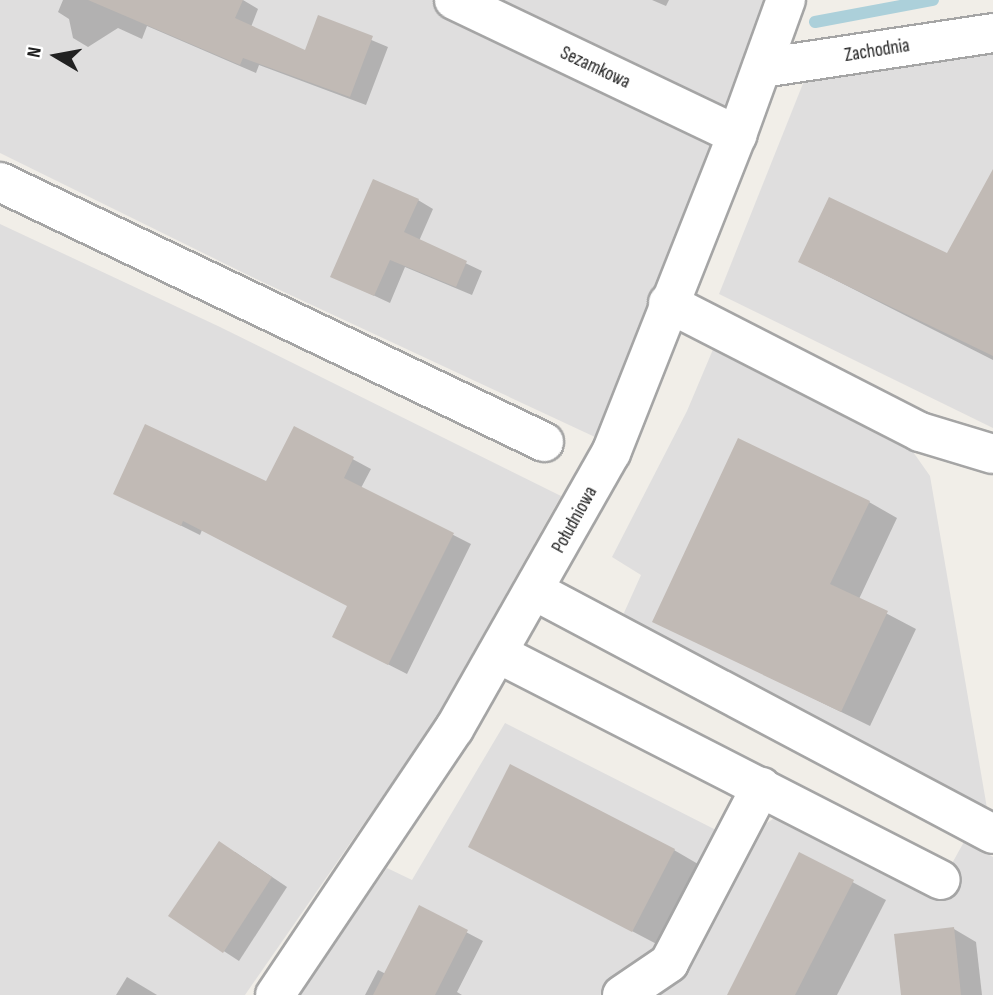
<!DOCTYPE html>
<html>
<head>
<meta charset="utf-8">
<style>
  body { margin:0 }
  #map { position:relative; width:993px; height:995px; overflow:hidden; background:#f1eee8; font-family:"Sofia Sans Condensed",sans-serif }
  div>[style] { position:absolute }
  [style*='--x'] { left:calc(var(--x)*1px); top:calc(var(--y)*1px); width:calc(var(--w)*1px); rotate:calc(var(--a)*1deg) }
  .residential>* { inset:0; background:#dfdede }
  .shadow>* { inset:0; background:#0003 }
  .stream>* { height:12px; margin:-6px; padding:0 6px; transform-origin:6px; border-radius:6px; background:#acd0da }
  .building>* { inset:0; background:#c1bab5 }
  .roads { filter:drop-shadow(2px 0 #a5a5a5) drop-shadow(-2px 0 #a5a5a5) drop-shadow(0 2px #a5a5a5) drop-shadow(0 -2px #a5a5a5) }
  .minor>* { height:38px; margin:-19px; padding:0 19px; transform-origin:19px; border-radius:19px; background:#fff }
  span { translate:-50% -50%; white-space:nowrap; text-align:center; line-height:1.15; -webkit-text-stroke:7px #fff; paint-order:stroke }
  .street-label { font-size:19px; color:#212121 }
  .north { position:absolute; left:21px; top:21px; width:70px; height:70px; -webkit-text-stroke:5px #fff; paint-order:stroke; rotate:280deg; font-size:19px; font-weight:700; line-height:28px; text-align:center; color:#212121 }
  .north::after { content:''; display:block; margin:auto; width:24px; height:32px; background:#212121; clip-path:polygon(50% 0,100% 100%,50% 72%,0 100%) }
</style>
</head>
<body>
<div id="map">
  <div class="residential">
    <i style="clip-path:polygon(0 0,768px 0,595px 437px,252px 277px,0 153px)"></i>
    <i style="clip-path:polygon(993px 52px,993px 428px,719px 294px,804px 81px)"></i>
    <i style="clip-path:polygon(0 224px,220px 327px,561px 496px,432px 725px,245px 995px,0 995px)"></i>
    <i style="clip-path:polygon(714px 347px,911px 449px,930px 476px,988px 814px,619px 624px,641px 575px,612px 557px,687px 411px)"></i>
    <i style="clip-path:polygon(505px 723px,716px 830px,654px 951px,600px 995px,298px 995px,387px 868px,412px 880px)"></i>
    <i style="clip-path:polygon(779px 815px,935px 894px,965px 840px,993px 857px,993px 995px,656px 995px,675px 983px,761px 827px)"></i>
  </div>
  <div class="shadow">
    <i style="clip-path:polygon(63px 0,243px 0,258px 9px,251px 27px,306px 52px,319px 18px,388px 47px,366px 105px,259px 65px,256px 73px,147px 26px,142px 39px,118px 28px,88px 47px,73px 38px,69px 19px,58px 12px)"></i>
    <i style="clip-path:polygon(652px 0,669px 0,666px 6px)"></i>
    <i style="clip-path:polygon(993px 173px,993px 360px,800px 262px,948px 256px)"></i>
    <i style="clip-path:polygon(418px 200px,433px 209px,419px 241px,482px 271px,472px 295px,405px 267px,390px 303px,332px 276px)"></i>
    <i style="clip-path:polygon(295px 428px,371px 469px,361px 488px,471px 544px,407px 674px,352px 646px,349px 606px,202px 530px,200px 535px,115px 493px,266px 483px)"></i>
    <i style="clip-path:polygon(869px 502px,897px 518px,859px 599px,916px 629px,870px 726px,654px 621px)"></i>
    <i style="clip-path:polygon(470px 846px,674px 850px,710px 871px,668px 950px)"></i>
    <i style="clip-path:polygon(235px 852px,287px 887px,239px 961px,170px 916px)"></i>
    <i style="clip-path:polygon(800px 854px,886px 900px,837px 995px,729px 995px)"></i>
    <i style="clip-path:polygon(420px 908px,483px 941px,457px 992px,462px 995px,365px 995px,378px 970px,386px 974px)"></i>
    <i style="clip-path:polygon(954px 929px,976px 942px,982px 995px,903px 995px)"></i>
    <i style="clip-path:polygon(127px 977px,157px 995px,116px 995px)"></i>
  </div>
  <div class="stream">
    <i style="--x:815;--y:22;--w:120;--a:-10.6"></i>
  </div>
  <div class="building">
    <i style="clip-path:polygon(88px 0,243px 0,235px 18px,305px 50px,318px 15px,373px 36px,350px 97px,243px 58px,240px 65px)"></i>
    <i style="clip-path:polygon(993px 169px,993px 356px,798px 262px,829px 197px,947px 253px)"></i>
    <i style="clip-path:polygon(373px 179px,419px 199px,404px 232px,467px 261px,456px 287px,390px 260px,374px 296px,330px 277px)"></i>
    <i style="clip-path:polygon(145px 424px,266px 481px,294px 426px,354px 457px,344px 478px,454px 533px,388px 665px,332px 637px,347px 606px,183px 521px,181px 526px,113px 494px)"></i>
    <i style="clip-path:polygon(738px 438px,870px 501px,830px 584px,888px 611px,841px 712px,652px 622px)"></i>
    <i style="clip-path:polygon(510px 764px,675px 849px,632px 932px,468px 847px)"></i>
    <i style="clip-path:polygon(219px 841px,272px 877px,223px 953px,168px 916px)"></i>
    <i style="clip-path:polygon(799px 852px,854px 880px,795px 995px,727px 995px)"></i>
    <i style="clip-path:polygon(419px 905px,468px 930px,435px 995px,373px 995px)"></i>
    <i style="clip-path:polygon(954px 927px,961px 995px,901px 995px,894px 934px)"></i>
  </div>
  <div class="roads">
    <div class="minor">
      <i style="--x:454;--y:0;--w:314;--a:25.5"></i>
      <i style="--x:762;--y:68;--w:234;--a:-8.6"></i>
      <i style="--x:0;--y:182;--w:603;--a:25.55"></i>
      <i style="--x:668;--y:303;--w:283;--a:27.1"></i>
      <i style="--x:920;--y:432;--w:76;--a:16.8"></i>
      <i style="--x:535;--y:591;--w:518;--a:27.95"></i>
      <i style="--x:499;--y:654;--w:496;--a:27.1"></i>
      <i style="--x:275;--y:995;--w:321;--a:-56.1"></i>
      <i style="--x:454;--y:729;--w:318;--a:-60.4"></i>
      <i style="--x:611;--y:453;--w:342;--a:-68.4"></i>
      <i style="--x:737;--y:135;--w:144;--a:-70.1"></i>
      <i style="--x:622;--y:995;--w:57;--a:-34.2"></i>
      <i style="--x:669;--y:963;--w:199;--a:-62.4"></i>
    </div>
  </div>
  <div class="street-label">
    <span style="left:877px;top:51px;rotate:-9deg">Zachodnia</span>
    <span style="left:595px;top:68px;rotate:25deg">Sezamkowa</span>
    <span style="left:575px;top:520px;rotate:-61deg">Południowa</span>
  </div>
  <div class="north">N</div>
</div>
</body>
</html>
